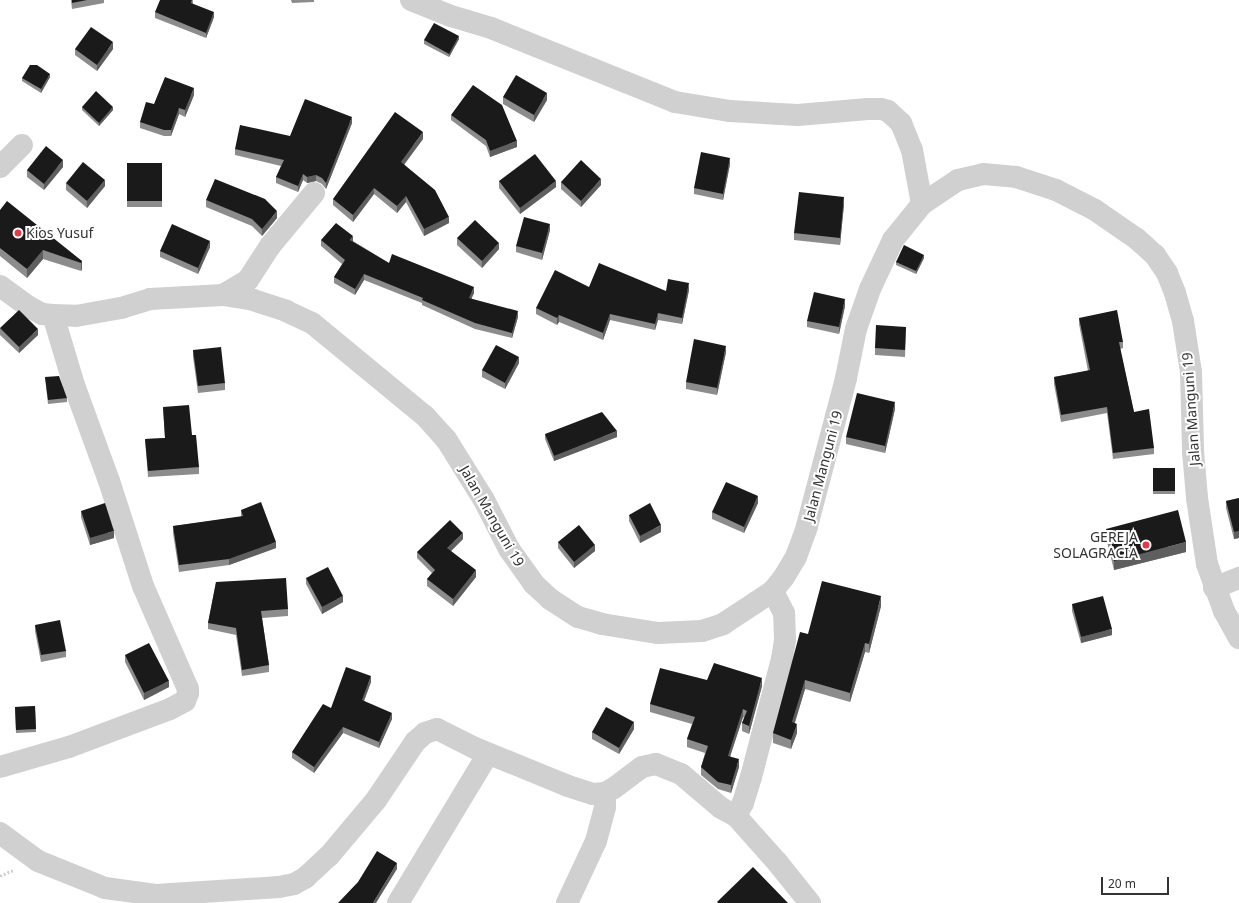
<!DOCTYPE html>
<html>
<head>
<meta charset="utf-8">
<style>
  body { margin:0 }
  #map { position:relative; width:1239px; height:903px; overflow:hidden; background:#fff; font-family:"Noto Sans",sans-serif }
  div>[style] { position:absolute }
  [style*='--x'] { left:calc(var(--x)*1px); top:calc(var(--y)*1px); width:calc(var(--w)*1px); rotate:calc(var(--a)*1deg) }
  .path>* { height:2.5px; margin-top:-1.25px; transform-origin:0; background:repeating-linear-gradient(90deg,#cdcdcd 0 2px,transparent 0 4px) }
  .minor>* { height:22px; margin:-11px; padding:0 11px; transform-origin:11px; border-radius:11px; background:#d0d0d0 }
  .wall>* { inset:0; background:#8c8c8c }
  .shaded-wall>* { inset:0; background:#5f5f5f }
  .building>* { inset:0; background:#1a1a1a }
  .dots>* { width:11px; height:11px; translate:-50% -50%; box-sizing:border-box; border:2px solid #fff; border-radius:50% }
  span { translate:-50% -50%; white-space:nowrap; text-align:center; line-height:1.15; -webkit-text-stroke:4px #fff; paint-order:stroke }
  .poi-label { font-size:14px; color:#333 }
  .left { translate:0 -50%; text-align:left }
  .right { translate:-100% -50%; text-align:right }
  .street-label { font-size:14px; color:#333 }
  .scale { position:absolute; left:1101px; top:877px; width:68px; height:18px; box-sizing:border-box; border:2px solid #333; border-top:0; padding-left:5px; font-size:12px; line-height:14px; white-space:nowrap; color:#333; -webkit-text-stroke:3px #fff; paint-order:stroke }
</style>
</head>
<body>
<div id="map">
  <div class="path">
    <i style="--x:0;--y:876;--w:14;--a:-25"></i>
  </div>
  <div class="minor">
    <i style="--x:411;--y:0;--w:43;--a:21.8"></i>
    <i style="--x:451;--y:16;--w:42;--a:16.7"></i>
    <i style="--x:491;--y:28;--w:198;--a:21.9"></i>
    <i style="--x:675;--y:102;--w:56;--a:9.3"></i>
    <i style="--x:730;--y:111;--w:68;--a:3.4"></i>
    <i style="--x:798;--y:115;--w:70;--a:-4.9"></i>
    <i style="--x:868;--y:109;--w:13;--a:0"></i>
    <i style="--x:881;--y:109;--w:7;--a:16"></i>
    <i style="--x:888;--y:111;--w:18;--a:43"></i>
    <i style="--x:901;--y:123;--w:29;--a:68"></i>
    <i style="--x:912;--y:150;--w:55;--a:79.5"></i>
    <i style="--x:0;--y:167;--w:31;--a:-45"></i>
    <i style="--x:0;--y:286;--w:36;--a:36"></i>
    <i style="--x:29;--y:307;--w:15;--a:28"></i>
    <i style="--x:42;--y:314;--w:11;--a:5"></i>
    <i style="--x:53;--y:315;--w:23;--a:2"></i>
    <i style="--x:76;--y:316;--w:46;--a:-10.1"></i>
    <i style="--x:121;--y:308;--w:30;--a:-17"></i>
    <i style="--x:150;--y:299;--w:73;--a:-3.1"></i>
    <i style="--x:223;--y:295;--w:30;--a:9"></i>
    <i style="--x:253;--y:300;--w:35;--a:18"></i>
    <i style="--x:286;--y:311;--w:29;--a:25"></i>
    <i style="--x:312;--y:323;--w:146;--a:39.5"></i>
    <i style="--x:425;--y:416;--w:31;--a:48"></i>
    <i style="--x:446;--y:439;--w:72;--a:58.1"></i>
    <i style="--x:484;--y:500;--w:55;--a:63"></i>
    <i style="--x:509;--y:549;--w:43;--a:54.5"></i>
    <i style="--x:534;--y:584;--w:22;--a:43"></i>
    <i style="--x:550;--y:599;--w:33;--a:33"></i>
    <i style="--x:578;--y:617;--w:25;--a:16"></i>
    <i style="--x:602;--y:624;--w:57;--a:9.1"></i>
    <i style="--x:658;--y:633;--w:44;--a:-2.6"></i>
    <i style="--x:702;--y:631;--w:22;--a:-18"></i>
    <i style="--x:723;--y:624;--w:60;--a:-33.4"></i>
    <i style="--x:773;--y:591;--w:18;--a:-52"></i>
    <i style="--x:784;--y:577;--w:23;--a:-59"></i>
    <i style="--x:796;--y:557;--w:33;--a:-70"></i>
    <i style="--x:807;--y:526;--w:153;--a:-75.2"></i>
    <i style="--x:846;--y:378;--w:50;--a:-78.5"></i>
    <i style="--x:856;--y:329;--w:42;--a:-70.7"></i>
    <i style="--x:870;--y:289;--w:54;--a:-64.9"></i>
    <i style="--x:893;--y:240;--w:46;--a:-51.1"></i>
    <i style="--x:922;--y:204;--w:43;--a:-33.7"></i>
    <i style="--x:958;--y:180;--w:26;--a:-13"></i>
    <i style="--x:983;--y:174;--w:33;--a:5"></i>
    <i style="--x:1016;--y:177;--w:42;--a:18"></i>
    <i style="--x:1056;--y:190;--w:44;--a:27.1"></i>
    <i style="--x:1095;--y:210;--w:51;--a:34.6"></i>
    <i style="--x:1137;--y:239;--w:24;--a:42"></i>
    <i style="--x:1155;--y:255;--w:22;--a:56"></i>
    <i style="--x:1167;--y:273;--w:22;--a:68"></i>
    <i style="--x:1175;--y:293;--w:29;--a:74"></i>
    <i style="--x:1183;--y:321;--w:52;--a:81.1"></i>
    <i style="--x:1191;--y:372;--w:79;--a:88.5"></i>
    <i style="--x:1193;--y:451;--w:47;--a:85.1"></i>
    <i style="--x:1197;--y:498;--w:67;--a:81.4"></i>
    <i style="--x:1207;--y:564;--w:50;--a:70.1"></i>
    <i style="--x:1224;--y:611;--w:31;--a:61"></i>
    <i style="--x:223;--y:295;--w:29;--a:-31"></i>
    <i style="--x:248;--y:280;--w:40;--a:-57.1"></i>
    <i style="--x:270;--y:246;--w:69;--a:-50.3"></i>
    <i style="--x:1214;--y:588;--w:27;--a:-22"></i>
    <i style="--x:0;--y:767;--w:72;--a:-16.2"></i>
    <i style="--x:69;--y:747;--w:108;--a:-20.6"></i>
    <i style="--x:170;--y:709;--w:17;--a:-28"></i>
    <i style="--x:185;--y:701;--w:9;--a:-69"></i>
    <i style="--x:188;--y:693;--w:4;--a:-90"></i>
    <i style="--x:188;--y:689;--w:112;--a:-113.6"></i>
    <i style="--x:143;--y:586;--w:110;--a:-107.9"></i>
    <i style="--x:109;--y:481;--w:102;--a:-110"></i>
    <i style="--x:74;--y:385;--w:73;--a:-106.7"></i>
    <i style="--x:736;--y:816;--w:62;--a:48.3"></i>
    <i style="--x:777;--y:862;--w:53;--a:51.2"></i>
    <i style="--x:0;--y:833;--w:47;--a:36.4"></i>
    <i style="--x:38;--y:861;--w:72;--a:21.9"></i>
    <i style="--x:105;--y:888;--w:51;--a:7.8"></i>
    <i style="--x:156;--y:895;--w:123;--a:-3.7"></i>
    <i style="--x:279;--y:887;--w:15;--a:-11"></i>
    <i style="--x:294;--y:884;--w:13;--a:-29"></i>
    <i style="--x:305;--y:878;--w:33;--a:-43"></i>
    <i style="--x:329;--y:856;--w:73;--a:-50"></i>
    <i style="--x:376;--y:800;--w:70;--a:-56.1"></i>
    <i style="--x:415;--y:742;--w:13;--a:-42"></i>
    <i style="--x:425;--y:733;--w:13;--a:-18"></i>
    <i style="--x:437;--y:729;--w:42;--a:26.6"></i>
    <i style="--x:475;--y:748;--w:100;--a:22.2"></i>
    <i style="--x:568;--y:786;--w:26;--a:18"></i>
    <i style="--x:593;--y:794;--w:12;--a:-5"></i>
    <i style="--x:605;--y:793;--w:10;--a:-29"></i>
    <i style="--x:614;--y:788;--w:35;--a:-37"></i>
    <i style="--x:642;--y:767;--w:14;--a:-12"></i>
    <i style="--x:656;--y:764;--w:27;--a:22"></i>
    <i style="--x:681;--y:774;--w:52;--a:40.4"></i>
    <i style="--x:721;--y:808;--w:17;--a:28"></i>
    <i style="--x:736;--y:816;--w:15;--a:-62"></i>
    <i style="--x:743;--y:803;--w:27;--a:-73"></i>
    <i style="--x:751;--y:777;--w:122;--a:-75.3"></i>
    <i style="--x:782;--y:659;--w:20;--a:-81"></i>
    <i style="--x:785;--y:639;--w:26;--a:-92"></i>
    <i style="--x:784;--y:613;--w:25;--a:-117"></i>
    <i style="--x:398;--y:903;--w:174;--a:-58.9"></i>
    <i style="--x:567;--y:903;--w:68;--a:-64.9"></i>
    <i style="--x:596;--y:841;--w:35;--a:-75"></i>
    <i style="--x:605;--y:807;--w:14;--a:-90"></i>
  </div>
  <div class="wall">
    <i style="clip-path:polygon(71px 0,104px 0,104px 3px,72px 9px)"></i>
    <i style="clip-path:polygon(193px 0,193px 4px,214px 17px,206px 38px,155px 18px,155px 12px)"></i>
    <i style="clip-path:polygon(291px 0,314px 0,314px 2px,292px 3px)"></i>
    <i style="clip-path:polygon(459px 39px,449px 57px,424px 44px,424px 40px)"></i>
    <i style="clip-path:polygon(75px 49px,113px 49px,97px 71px,75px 55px)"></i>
    <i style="clip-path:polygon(50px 77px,41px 93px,22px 81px,22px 78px)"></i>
    <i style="clip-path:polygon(194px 95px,185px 117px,179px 114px,171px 136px,164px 136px,140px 128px,140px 122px,154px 104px)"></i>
    <i style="clip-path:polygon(503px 97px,547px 100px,534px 122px,503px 104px)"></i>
    <i style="clip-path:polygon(82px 107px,113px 110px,99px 126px,82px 110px)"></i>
    <i style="clip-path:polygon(451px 115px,517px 147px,490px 157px,486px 146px,451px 120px)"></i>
    <i style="clip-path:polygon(352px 123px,326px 189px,322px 184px,316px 181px,307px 183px,303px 180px,298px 192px,276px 183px,276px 177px,281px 166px,235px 155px,235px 149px,290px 136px)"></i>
    <i style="clip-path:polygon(423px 139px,404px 164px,449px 223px,424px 236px,406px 202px,397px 213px,374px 194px,353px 222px,333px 205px,333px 199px)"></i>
    <i style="clip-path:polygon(127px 163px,162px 163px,162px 207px,127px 207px)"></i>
    <i style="clip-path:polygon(730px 164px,723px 200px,694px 194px,694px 188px)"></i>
    <i style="clip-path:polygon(63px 167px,44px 190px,27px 177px,27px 170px)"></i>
    <i style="clip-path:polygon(499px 181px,556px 187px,520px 214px,499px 188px)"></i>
    <i style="clip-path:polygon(561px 182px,601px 185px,581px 207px,561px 189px)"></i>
    <i style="clip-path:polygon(66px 183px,105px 186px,87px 208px,66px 190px)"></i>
    <i style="clip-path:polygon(206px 200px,277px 218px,262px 236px,252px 226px,206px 207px)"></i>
    <i style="clip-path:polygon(844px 204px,840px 245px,794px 240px,794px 233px)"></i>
    <i style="clip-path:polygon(0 210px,82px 261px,82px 269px,81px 271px,43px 259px,27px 278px,0 256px)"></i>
    <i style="clip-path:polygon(550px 230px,542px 260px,516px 252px,516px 246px)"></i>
    <i style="clip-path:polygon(457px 238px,499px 249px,482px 268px,457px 245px)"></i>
    <i style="clip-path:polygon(321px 240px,353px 241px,389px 263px,474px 293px,471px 299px,518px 317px,512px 338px,475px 329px,422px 305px,422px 303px,364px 280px,355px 295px,334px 283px,334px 277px,342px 264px,321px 246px)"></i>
    <i style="clip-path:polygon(210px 247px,198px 274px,160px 257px,160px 251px)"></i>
    <i style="clip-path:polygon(924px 258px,916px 274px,896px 265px,896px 262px)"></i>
    <i style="clip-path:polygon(589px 287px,666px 291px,689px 290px,682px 324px,658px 320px,655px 330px,610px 320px,603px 340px,559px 322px,557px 325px,536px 314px,536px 308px)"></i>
    <i style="clip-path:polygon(845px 306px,839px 334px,807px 327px,807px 321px)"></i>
    <i style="clip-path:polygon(1079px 318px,1123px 342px,1123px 348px,1120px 349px,1134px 412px,1154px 448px,1154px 454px,1113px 459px,1107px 413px,1061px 422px,1054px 384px,1054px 377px,1088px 371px,1079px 324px)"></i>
    <i style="clip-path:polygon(906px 327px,905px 357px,875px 355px,875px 348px)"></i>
    <i style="clip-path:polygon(0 328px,38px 335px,19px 353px,0 335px)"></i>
    <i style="clip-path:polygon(193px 350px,225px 383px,225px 390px,198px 393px,193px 357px)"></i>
    <i style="clip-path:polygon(726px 352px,717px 395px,686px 389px,686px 382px)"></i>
    <i style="clip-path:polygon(519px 363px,505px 389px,482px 377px,482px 370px)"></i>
    <i style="clip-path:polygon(45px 377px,67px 398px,67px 402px,48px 404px)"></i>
    <i style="clip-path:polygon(163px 407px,192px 435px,199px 467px,199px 474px,148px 477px,145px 439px,165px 438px)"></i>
    <i style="clip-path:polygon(895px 409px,885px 453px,846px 444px,846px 437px)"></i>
    <i style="clip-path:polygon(545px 434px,617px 437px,554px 461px,545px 439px)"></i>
    <i style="clip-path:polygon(1153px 468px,1175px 468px,1175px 494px,1153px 494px)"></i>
    <i style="clip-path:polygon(1239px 498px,1239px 538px,1234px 539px,1226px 508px,1226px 501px)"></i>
    <i style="clip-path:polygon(758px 503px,744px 533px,712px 519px,712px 512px)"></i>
    <i style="clip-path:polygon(241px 510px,276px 548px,229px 565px,179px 572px,173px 533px,173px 526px,241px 517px)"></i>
    <i style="clip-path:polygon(81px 511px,114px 538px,90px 545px,81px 517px)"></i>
    <i style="clip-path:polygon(629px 515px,661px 532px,640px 543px,629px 521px)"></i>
    <i style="clip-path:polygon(1106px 529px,1186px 552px,1114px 570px,1106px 538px)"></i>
    <i style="clip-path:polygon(463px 539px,451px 551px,476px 577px,453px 606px,427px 586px,427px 579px,432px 573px,417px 558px,417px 552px)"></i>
    <i style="clip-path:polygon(558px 542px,595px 551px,574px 568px,558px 548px)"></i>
    <i style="clip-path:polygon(306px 578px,343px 602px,322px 614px,306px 584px)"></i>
    <i style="clip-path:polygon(216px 582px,288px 609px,288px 616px,262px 618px,269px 665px,269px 672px,242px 676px,236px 635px,208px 629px,208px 623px)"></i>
    <i style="clip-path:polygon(1072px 604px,1112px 635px,1081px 643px,1072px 611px)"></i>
    <i style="clip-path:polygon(881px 606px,869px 653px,865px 652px,850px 702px,805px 689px,795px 723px,797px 733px,791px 749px,773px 743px,773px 733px,808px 634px)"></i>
    <i style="clip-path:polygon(35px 625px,66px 651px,66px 657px,41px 662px,35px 631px)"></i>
    <i style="clip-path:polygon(125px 655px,169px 687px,144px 700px,125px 662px)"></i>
    <i style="clip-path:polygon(707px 680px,762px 686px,749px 734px,742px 731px,742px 723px,744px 718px,743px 717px,730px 756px,739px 767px,731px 793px,718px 789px,701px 775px,701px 767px,705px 753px,687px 747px,687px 739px,692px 724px,650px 712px,650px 704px)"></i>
    <i style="clip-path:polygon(371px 682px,364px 701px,392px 719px,379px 748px,343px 733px,314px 773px,292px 758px,292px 752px,331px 708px)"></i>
    <i style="clip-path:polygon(35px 706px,36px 732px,16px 733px,15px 707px)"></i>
    <i style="clip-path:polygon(634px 729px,619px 754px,592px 739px,592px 732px)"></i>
  </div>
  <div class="shaded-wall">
    <i style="clip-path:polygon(214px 12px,214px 17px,206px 38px,206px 33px)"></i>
    <i style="clip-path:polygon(459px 36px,459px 39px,449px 57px,449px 54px)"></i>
    <i style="clip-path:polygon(113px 42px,113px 49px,97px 71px,97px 65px)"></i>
    <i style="clip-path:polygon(50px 74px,50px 77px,41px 93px,41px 89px)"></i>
    <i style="clip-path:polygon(194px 88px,194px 95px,185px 117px,185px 110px)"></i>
    <i style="clip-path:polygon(547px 93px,547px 100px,534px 122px,534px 115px)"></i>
    <i style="clip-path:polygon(113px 107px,113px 110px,99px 126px,99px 123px)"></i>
    <i style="clip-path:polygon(179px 108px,179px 114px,171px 136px,171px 130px)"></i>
    <i style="clip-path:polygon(352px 117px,352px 123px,326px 189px,326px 183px)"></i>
    <i style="clip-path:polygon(423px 132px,423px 139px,401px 169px,401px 162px)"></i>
    <i style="clip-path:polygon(517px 141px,517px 147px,490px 157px,490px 151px)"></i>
    <i style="clip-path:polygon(730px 158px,730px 164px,723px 200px,723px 194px)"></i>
    <i style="clip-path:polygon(63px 160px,63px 167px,44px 190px,44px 184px)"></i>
    <i style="clip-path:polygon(303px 174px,303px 180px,298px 192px,298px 186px)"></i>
    <i style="clip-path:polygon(316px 175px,316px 181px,307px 183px,307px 177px)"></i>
    <i style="clip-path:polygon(601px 179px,601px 185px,581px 207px,581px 201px)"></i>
    <i style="clip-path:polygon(105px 180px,105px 186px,87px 208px,87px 201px)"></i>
    <i style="clip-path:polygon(556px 181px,556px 187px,520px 214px,520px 208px)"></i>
    <i style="clip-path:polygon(374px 188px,374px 194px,353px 222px,353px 215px)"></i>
    <i style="clip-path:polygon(406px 196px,406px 202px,397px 213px,397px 206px)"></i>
    <i style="clip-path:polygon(844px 197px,844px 204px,840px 245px,840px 238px)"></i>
    <i style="clip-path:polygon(277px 211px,277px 218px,262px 236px,262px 229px)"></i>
    <i style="clip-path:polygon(449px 217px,449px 223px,424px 236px,424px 229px)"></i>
    <i style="clip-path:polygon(550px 224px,550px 230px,542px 260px,542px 253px)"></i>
    <i style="clip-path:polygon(353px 236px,353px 242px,350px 240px)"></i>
    <i style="clip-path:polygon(210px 241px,210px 247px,198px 274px,198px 268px)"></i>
    <i style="clip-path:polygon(499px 243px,499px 249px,482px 268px,482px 261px)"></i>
    <i style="clip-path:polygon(43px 250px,43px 259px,27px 278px,27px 269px)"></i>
    <i style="clip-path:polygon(924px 255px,924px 258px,916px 274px,916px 271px)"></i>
    <i style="clip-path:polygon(82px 261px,82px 269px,81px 271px,81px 263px)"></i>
    <i style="clip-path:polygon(364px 274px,364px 280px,355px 295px,355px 289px)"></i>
    <i style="clip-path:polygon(689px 283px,689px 290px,682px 324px,682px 318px)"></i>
    <i style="clip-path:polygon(474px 287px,474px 293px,469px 304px,469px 298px)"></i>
    <i style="clip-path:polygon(845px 299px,845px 306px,839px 334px,839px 327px)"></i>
    <i style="clip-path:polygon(518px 311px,518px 317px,512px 338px,512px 333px)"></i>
    <i style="clip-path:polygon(658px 313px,658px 320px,655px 330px,655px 324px)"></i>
    <i style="clip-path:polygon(610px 314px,610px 320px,603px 340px,603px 333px)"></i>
    <i style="clip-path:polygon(559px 315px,559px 322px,557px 325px,557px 318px)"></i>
    <i style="clip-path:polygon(38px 329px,38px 335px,19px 353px,19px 347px)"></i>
    <i style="clip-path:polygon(726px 346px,726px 352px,717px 395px,717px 388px)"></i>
    <i style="clip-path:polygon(519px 357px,519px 363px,505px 389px,505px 383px)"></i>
    <i style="clip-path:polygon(895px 402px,895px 409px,885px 453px,885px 446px)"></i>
    <i style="clip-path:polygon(617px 431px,617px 437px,554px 461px,554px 456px)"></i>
    <i style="clip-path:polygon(758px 496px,758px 503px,744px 533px,744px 527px)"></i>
    <i style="clip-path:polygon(661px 525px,661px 532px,640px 543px,640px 536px)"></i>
    <i style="clip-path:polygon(114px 531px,114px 538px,90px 545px,90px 538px)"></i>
    <i style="clip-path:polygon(1239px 531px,1239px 538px,1234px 539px,1234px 532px)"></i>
    <i style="clip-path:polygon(463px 533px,463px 539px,447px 555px,447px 548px)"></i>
    <i style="clip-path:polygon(276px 542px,276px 548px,229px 565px,229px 559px)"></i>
    <i style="clip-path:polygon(1186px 542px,1186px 552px,1114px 570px,1114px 561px)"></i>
    <i style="clip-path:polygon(595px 545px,595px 551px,574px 568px,574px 562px)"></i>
    <i style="clip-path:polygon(476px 570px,476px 577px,453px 606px,453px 599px)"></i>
    <i style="clip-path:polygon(343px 596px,343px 602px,322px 614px,322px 607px)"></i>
    <i style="clip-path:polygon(881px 596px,881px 606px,869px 653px,869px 644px)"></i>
    <i style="clip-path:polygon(1112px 629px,1112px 635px,1081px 643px,1081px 637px)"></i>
    <i style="clip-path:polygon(865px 643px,865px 652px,850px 702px,850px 693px)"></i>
    <i style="clip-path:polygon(371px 676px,371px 682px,362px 706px,362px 700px)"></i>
    <i style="clip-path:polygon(762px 678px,762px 686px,749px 734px,749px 726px)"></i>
    <i style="clip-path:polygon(805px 680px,805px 689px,792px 731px,792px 722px)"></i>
    <i style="clip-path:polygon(169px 681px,169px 687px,144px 700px,144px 693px)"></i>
    <i style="clip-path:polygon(743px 709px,743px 717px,728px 763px,728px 756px)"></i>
    <i style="clip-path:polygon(392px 713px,392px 719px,379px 748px,379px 742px)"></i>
    <i style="clip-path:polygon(634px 722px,634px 729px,619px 754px,619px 748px)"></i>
    <i style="clip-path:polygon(797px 724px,797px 733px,791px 749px,791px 740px)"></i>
    <i style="clip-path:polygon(343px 727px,343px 733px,314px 773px,314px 767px)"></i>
    <i style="clip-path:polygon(739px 759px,739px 767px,731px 793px,731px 785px)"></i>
    <i style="clip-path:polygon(397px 863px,397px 869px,376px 903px,373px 903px)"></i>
  </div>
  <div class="building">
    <i style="clip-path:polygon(72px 0,87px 0,72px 3px)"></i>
    <i style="clip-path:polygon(160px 0,192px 0,191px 3px,214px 12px,206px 33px,155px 12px)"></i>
    <i style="clip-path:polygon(434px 23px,459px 36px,449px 54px,424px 40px)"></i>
    <i style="clip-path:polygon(91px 27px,113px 42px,97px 65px,75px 49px)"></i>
    <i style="clip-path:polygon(30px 65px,37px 65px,50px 74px,41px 89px,22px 78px)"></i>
    <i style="clip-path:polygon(516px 75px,547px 93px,534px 115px,503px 97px)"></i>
    <i style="clip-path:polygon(165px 77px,194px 88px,185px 110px,179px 108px,171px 130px,164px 130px,140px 122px,146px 102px,154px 104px)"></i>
    <i style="clip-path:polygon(473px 85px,502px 105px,517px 141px,490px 151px,486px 140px,451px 115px)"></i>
    <i style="clip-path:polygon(96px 91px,113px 107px,99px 123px,82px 107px)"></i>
    <i style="clip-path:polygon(305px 99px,352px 117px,326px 183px,322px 178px,316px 175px,307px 177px,303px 174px,298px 186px,276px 177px,284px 160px,235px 149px,240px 125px,290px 136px)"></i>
    <i style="clip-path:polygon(395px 112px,423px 132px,401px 162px,435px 190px,449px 217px,424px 229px,406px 196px,397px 206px,374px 188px,353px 215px,333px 199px)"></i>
    <i style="clip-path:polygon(46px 146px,63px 160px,44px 184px,27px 170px)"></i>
    <i style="clip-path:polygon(701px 152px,730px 158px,723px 194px,694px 188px)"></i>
    <i style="clip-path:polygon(535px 154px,556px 181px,520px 208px,499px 181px)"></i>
    <i style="clip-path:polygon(581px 160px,601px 179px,581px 201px,561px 182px)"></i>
    <i style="clip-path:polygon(83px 162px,105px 180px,87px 201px,66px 183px)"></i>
    <i style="clip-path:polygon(127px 163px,162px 163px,162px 201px,127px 201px)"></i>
    <i style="clip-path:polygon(215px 179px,265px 199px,277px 211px,262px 229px,252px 219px,206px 200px)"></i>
    <i style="clip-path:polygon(799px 192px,844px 197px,840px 238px,794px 233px)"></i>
    <i style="clip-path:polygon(7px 201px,82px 261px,81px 263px,43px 250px,27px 269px,0 248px,0 210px)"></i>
    <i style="clip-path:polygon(524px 217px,550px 224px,542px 253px,516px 246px)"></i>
    <i style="clip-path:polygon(475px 220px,499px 243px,482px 261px,457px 238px)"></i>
    <i style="clip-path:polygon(336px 223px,353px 236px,350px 240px,389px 263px,392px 254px,474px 287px,469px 298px,518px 311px,512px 333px,475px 323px,422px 300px,423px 298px,364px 274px,355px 289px,334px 277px,345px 260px,321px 240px)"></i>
    <i style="clip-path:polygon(172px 224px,210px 241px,198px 268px,160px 251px)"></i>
    <i style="clip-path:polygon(904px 245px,924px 255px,916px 271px,896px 262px)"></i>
    <i style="clip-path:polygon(599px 263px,666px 291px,668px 279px,689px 283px,682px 318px,658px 313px,655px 324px,610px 314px,603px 333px,559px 315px,557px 318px,536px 308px,555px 270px,589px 287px)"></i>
    <i style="clip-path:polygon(814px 292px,845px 299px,839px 327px,807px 321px)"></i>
    <i style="clip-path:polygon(19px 310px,38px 329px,19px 347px,0 328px)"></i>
    <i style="clip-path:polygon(1117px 310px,1123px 342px,1119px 342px,1134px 412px,1149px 409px,1154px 448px,1113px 453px,1107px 407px,1061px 415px,1054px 377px,1090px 370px,1079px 318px)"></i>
    <i style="clip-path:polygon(876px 325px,906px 327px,905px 350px,875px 348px)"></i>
    <i style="clip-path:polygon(694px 339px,726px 346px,717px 388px,686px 382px)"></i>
    <i style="clip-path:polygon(496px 345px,519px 357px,505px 383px,482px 370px)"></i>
    <i style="clip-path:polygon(221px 347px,225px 383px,198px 386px,193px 350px)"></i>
    <i style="clip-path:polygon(59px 376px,67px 398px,48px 400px,45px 377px)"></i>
    <i style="clip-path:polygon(857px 393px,895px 402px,885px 446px,846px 437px)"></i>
    <i style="clip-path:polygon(189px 405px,192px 435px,196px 435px,199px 467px,148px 471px,145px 439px,165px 438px,163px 407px)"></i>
    <i style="clip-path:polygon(602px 412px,617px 431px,554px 456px,545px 434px)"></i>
    <i style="clip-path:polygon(1153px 468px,1175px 468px,1175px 491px,1153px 491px)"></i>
    <i style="clip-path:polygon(726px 482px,758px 496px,744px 527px,712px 512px)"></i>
    <i style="clip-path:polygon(1239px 498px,1239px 531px,1234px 532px,1226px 501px)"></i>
    <i style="clip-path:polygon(261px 502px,276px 542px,229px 559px,179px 565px,173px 526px,243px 516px,241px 510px)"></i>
    <i style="clip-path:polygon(105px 503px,114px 531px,90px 538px,81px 511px)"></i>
    <i style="clip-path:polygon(650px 503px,661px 525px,640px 536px,629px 515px)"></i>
    <i style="clip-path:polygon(1178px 510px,1186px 542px,1114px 561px,1106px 529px)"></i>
    <i style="clip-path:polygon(450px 520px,463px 533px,447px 548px,476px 570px,453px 599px,427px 579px,435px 570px,417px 552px)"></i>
    <i style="clip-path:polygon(579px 525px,595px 545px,574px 562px,558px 542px)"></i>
    <i style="clip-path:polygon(328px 567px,343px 596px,322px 607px,306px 578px)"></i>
    <i style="clip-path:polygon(286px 578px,288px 609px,261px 611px,269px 665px,242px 670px,236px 628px,208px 623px,216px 582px)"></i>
    <i style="clip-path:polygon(822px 581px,881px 596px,869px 644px,865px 643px,850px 693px,805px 680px,792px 722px,797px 724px,791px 740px,773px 733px,800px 632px,808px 634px)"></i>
    <i style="clip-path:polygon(1103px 596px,1112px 629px,1081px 637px,1072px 604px)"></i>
    <i style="clip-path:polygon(60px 620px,66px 651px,41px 655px,35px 625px)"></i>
    <i style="clip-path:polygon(149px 643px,169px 681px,144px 693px,125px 655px)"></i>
    <i style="clip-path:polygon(714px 663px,762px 678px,749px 726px,742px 723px,747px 711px,743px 709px,728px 756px,739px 759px,731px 785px,718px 782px,701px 767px,708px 746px,687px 739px,695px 717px,650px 704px,660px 668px,707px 680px)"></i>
    <i style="clip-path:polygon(346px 667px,371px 676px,362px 700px,392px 713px,379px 742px,343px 727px,314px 767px,292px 752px,323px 704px,331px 708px)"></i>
    <i style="clip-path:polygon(35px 706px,36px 729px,16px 730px,15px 707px)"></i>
    <i style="clip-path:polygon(606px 707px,634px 722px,619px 748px,592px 732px)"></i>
    <i style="clip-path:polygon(377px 851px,397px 863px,373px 903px,338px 903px,358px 882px)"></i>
    <i style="clip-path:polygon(753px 867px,788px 903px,718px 903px,717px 902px)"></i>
  </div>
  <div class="dots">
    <i style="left:18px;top:233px;background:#e63946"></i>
    <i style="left:1146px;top:545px;background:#e63946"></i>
  </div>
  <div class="poi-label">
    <span class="left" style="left:26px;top:233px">Kios Yusuf</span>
    <span class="right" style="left:1138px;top:545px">GEREJA<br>SOLAGRACIA</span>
  </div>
  <div class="street-label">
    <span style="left:1191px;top:409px;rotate:-94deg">Jalan Manguni 19</span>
    <span style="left:823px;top:466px;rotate:-75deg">Jalan Manguni 19</span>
    <span style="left:492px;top:516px;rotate:60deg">Jalan Manguni 19</span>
  </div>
  <div class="scale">20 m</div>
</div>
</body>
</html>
